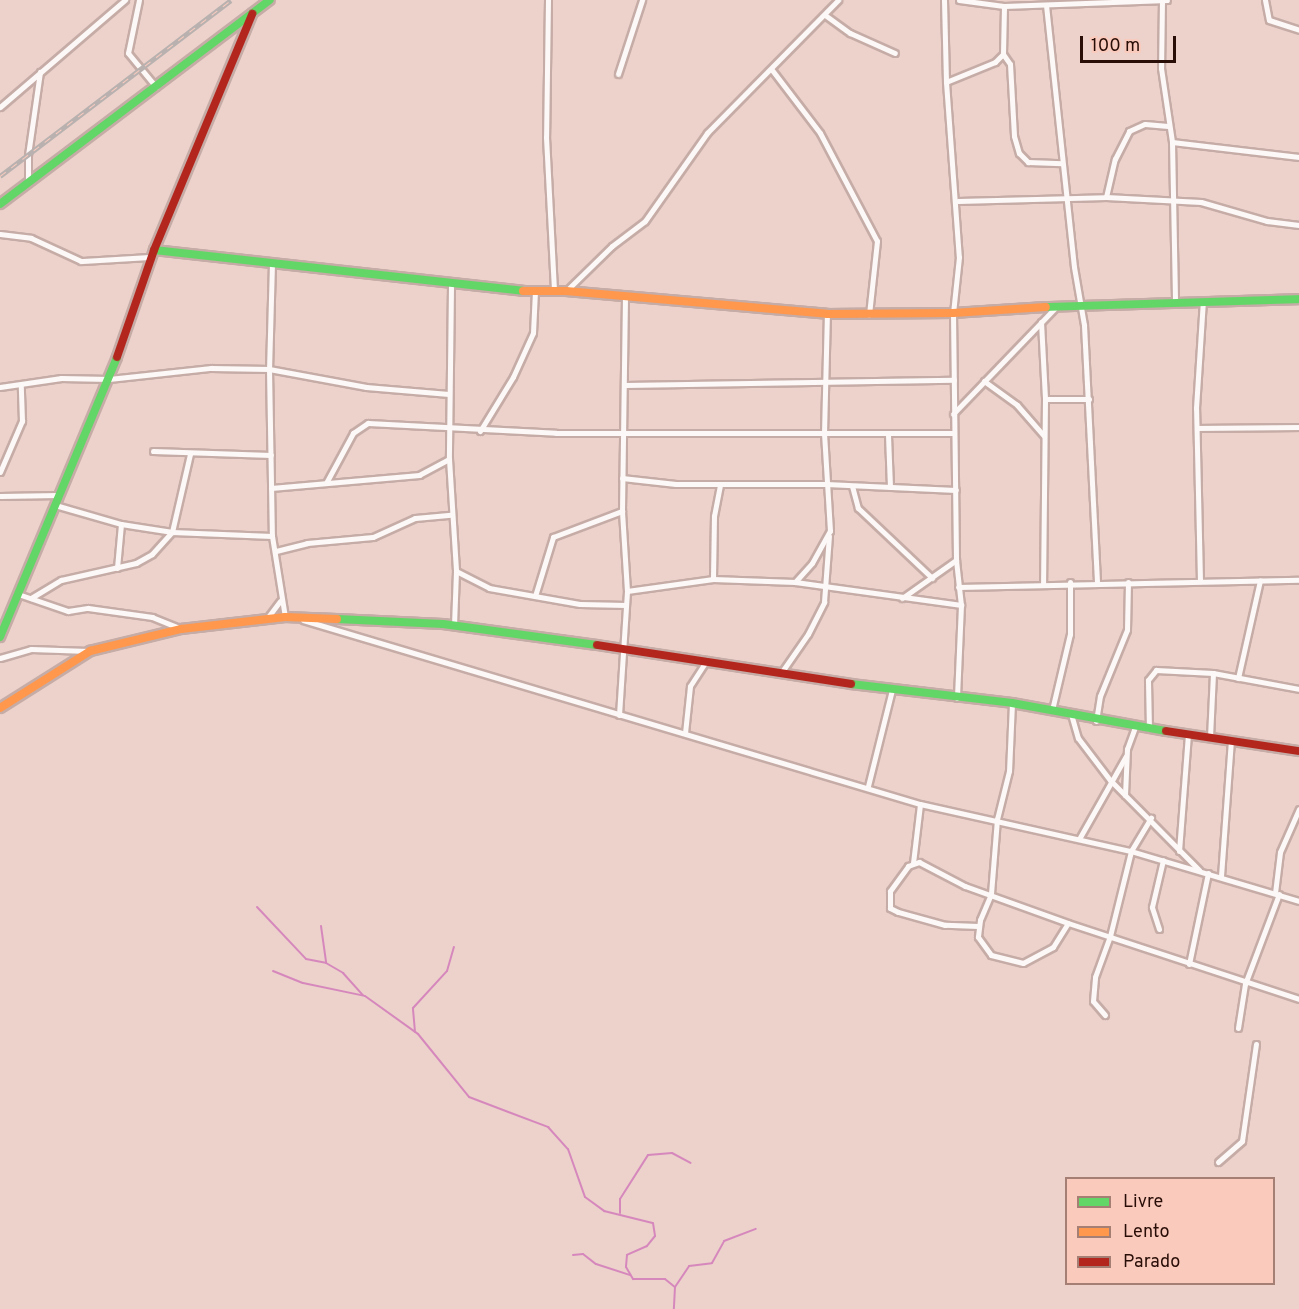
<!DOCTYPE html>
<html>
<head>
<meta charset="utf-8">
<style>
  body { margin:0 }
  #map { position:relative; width:1299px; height:1309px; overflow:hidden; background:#ecd2cb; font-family:Overpass,sans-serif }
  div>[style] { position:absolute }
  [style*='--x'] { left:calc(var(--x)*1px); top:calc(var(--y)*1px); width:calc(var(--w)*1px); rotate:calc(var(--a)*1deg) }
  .stream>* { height:2px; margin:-1px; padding:0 1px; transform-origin:1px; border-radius:1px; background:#d688bd }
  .roads { filter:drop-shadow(2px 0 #c6aca6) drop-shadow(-2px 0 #c6aca6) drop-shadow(0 2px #c6aca6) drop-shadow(0 -2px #c6aca6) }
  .street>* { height:5px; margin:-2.5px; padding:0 2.5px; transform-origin:2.5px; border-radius:2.5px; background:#fcf8f7 }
  .fast>* { height:8px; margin:-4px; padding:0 4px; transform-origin:4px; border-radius:4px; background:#63d668 }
  .slow>* { height:8px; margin:-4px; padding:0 4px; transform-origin:4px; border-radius:4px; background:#ff974d }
  .jam>* { height:8px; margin:-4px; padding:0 4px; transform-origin:4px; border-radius:4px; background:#b3261e }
  .rail>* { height:4.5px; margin-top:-2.25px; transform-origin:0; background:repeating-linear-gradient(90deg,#facabd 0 7px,#b8b1af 0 14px); box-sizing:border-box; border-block:2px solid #b8b1af }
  span { translate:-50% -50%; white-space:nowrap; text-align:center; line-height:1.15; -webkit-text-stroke:4.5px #facabd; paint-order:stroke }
  .legend { position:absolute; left:1065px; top:1177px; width:210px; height:108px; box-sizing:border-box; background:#facabd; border:2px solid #a67f74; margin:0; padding:8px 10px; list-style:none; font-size:18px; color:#290e07 }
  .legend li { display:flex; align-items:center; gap:12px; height:30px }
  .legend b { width:30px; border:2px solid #a67f74 }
  .scale { position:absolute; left:1080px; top:36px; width:96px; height:27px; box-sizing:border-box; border:3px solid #290e07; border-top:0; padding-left:8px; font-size:18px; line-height:21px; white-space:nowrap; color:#290e07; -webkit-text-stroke:4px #facabd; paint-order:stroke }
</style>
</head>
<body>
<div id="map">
  <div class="stream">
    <i style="--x:257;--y:907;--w:71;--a:46.7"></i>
    <i style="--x:306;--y:959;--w:20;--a:11"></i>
    <i style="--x:326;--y:963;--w:20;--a:30"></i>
    <i style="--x:343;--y:973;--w:30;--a:48"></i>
    <i style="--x:321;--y:926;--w:37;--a:82"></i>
    <i style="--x:273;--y:971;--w:32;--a:22"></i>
    <i style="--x:303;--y:983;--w:63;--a:11.8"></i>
    <i style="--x:365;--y:996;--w:65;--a:35.6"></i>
    <i style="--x:418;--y:1034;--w:81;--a:51"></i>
    <i style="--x:469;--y:1097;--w:85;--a:20.8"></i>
    <i style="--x:548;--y:1127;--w:30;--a:48"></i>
    <i style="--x:568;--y:1149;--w:51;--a:70.5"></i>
    <i style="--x:585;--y:1197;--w:24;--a:36"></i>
    <i style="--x:604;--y:1211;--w:50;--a:13.8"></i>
    <i style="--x:653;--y:1223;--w:13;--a:81"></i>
    <i style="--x:655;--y:1236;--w:13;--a:129"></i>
    <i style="--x:647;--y:1246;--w:22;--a:156"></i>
    <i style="--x:627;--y:1255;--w:12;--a:95"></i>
    <i style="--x:626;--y:1267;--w:14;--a:60"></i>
    <i style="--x:633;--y:1279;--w:32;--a:0"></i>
    <i style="--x:665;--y:1279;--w:13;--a:39"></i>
    <i style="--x:675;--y:1287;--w:22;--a:93"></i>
    <i style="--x:415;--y:1032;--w:24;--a:-95"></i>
    <i style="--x:413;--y:1008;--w:50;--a:-47.4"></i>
    <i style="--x:447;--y:971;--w:25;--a:-74"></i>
    <i style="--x:620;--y:1213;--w:14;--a:-90"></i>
    <i style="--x:620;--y:1199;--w:52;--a:-57.5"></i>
    <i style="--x:648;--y:1155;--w:24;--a:-5"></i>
    <i style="--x:672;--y:1153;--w:21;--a:28"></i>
    <i style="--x:573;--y:1255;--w:10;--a:-6"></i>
    <i style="--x:583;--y:1254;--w:16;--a:38"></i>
    <i style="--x:596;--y:1264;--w:36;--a:18"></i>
    <i style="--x:675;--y:1287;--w:25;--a:-56"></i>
    <i style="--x:689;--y:1266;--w:23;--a:-7"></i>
    <i style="--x:712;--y:1263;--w:25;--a:-61"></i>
    <i style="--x:724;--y:1241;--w:34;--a:-21"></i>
  </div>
  <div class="roads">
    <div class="street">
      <i style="--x:139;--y:0;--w:54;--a:101.7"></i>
      <i style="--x:128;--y:53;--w:44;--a:50.5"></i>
      <i style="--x:548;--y:0;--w:137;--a:90.8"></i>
      <i style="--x:546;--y:137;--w:154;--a:87"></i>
      <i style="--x:944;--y:0;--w:82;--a:88.6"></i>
      <i style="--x:946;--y:82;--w:175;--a:85.8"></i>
      <i style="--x:959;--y:257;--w:56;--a:96.1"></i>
      <i style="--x:953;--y:313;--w:247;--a:89.3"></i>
      <i style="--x:956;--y:560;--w:45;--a:83.7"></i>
      <i style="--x:961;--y:605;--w:93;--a:92.5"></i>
      <i style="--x:959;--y:0;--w:45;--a:7.6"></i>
      <i style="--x:1004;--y:6;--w:163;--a:-2.1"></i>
      <i style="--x:1162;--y:0;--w:68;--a:90.8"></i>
      <i style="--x:1161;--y:68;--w:75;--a:81.5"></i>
      <i style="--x:1172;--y:142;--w:159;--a:88.9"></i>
      <i style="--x:1265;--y:0;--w:20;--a:79"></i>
      <i style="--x:1269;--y:20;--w:32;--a:18"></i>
      <i style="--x:1046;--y:5;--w:263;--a:83.9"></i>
      <i style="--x:1074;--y:267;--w:59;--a:80.2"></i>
      <i style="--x:1084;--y:325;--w:257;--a:87.1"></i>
      <i style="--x:825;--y:15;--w:31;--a:36"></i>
      <i style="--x:850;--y:33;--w:49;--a:24"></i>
      <i style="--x:1003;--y:54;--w:12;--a:55"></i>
      <i style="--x:1010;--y:64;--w:72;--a:86.8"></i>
      <i style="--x:1014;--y:136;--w:18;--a:74"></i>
      <i style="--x:1019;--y:153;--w:13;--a:45"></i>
      <i style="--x:1028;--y:162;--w:34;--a:2"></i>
      <i style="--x:772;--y:70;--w:79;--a:52.7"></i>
      <i style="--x:820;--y:133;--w:122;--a:62.2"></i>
      <i style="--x:877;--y:241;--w:74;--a:96.2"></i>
      <i style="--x:618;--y:74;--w:78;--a:-72"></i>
      <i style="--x:946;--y:82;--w:53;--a:-22.2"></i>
      <i style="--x:995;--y:62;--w:11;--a:-45"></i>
      <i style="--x:1003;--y:54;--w:48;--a:-88.8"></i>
      <i style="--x:0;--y:107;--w:165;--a:-40.6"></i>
      <i style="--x:1172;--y:142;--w:128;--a:6.7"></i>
      <i style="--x:28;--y:183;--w:28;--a:-90"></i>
      <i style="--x:28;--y:155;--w:84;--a:-81.8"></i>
      <i style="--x:1106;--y:197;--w:39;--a:-77"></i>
      <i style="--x:1115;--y:159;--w:31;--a:-63"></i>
      <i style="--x:1129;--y:131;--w:17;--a:-24"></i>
      <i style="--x:1145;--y:124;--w:23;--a:5"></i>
      <i style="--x:958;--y:201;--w:148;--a:-1.5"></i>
      <i style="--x:1106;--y:197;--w:95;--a:3"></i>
      <i style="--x:1201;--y:202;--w:69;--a:16.1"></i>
      <i style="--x:1267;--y:221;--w:32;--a:7"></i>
      <i style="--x:0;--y:234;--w:31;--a:7"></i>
      <i style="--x:31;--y:238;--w:55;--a:24.7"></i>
      <i style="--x:81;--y:261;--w:70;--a:-3.3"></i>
      <i style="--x:272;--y:263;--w:106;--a:91.6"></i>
      <i style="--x:269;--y:369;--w:167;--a:89"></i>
      <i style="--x:272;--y:536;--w:82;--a:80.9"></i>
      <i style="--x:451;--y:286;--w:173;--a:90.7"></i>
      <i style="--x:449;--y:459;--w:112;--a:86.4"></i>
      <i style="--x:456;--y:571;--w:55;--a:92.1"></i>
      <i style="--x:566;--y:291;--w:64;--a:-44.4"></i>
      <i style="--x:612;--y:246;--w:41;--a:-37.1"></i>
      <i style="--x:645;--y:221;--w:108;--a:-54.8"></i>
      <i style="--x:707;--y:133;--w:187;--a:-45.4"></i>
      <i style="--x:1041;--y:322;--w:77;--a:87"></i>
      <i style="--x:1045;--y:399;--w:185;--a:90.6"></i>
      <i style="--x:984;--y:381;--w:41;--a:36"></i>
      <i style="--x:1017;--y:405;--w:41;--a:48.9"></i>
      <i style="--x:625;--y:385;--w:329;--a:-0.9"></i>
      <i style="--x:0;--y:387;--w:62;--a:-8.4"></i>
      <i style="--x:61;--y:378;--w:48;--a:1.2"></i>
      <i style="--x:109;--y:379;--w:103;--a:-6.2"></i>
      <i style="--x:211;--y:368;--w:58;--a:1"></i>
      <i style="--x:269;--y:369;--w:99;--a:10.5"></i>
      <i style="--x:366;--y:387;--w:83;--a:4.8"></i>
      <i style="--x:1045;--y:399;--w:44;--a:0"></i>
      <i style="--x:953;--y:414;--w:149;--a:-46.1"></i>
      <i style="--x:1197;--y:428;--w:102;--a:-0.6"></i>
      <i style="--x:480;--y:431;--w:63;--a:-58.6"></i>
      <i style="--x:513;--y:377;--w:48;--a:-65.6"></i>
      <i style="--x:533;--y:333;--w:42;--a:-87.3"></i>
      <i style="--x:888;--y:435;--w:52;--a:87.8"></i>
      <i style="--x:153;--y:451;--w:118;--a:1.9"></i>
      <i style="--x:0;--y:472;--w:56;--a:-66.7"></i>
      <i style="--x:22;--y:421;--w:36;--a:-92"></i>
      <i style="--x:622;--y:478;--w:54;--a:6.3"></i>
      <i style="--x:676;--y:484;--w:150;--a:0"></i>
      <i style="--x:826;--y:484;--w:130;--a:2.6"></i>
      <i style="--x:326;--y:483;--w:57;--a:-61.6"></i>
      <i style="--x:353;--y:433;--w:18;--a:-34"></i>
      <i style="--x:368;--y:423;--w:188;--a:3"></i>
      <i style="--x:556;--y:433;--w:398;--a:0"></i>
      <i style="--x:852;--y:486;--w:23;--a:75"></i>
      <i style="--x:858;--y:508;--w:102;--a:43.4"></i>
      <i style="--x:271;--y:488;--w:149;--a:-5"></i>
      <i style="--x:419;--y:475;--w:34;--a:-28"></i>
      <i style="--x:0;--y:496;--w:59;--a:-1"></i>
      <i style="--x:55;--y:505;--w:69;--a:16.1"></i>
      <i style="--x:121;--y:524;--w:52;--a:8.9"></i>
      <i style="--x:172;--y:532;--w:100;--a:2.3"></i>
      <i style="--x:276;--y:551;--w:32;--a:-14"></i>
      <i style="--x:307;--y:543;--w:66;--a:-5.2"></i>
      <i style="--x:373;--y:537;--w:46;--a:-24.3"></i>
      <i style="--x:415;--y:518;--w:36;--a:-5"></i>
      <i style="--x:117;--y:568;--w:44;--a:-84.8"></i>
      <i style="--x:456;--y:571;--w:37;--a:27"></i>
      <i style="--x:489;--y:588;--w:92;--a:10"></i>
      <i style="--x:580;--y:604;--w:46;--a:1.2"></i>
      <i style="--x:713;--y:579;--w:63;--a:-89.1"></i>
      <i style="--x:714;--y:516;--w:32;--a:-79"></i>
      <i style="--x:1200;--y:581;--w:173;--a:-91.3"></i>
      <i style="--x:1196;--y:408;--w:107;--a:-86.3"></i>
      <i style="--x:795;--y:582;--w:168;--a:7.9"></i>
      <i style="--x:958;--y:587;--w:341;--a:-1.2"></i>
      <i style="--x:627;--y:591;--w:87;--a:-7.9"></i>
      <i style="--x:713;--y:579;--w:82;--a:2.1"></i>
      <i style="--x:795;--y:582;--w:25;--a:-48"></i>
      <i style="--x:812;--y:563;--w:37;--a:-61"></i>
      <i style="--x:830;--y:531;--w:97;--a:-93.5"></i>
      <i style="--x:824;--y:434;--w:120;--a:-88.6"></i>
      <i style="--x:18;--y:594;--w:53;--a:18.8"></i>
      <i style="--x:68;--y:611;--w:20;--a:-9"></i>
      <i style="--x:88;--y:608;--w:65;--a:8"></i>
      <i style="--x:152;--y:617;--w:31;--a:22"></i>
      <i style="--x:535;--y:596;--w:62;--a:-73"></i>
      <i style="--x:553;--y:537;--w:74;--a:-20.6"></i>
      <i style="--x:31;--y:598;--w:35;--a:-31"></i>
      <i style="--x:61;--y:580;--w:77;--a:-12.8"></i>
      <i style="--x:136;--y:563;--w:18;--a:-29"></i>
      <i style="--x:152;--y:554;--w:30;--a:-48"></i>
      <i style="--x:172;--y:532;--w:80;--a:-77"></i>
      <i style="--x:902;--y:598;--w:66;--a:-35.1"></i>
      <i style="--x:268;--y:617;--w:20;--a:-53"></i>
      <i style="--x:303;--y:620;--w:644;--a:16.61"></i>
      <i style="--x:920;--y:804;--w:216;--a:12.6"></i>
      <i style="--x:1131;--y:851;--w:175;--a:16.6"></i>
      <i style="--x:0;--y:658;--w:32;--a:-16"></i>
      <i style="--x:31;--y:649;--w:57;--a:2"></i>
      <i style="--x:781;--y:673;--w:47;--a:-55.3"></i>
      <i style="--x:808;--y:634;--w:36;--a:-63"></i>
      <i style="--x:824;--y:602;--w:66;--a:-85.7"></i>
      <i style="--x:1238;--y:678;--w:100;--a:-77.3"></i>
      <i style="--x:1012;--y:703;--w:68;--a:92.5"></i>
      <i style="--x:1009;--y:771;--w:49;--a:104"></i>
      <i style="--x:997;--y:819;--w:75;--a:94.6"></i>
      <i style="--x:991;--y:894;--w:28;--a:113"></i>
      <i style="--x:980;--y:920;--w:17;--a:97"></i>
      <i style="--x:978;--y:937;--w:22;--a:54"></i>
      <i style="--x:991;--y:955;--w:33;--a:14"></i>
      <i style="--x:1023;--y:963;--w:34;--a:-28"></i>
      <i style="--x:1053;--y:947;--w:28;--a:-58"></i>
      <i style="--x:1052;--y:710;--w:78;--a:-76.7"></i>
      <i style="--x:1070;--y:634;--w:52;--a:-90"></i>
      <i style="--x:1071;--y:714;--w:25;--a:74"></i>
      <i style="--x:1078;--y:738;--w:53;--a:52.7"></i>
      <i style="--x:1110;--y:780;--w:127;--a:45.3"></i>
      <i style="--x:619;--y:715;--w:124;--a:-86.3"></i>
      <i style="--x:627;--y:591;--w:80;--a:-93.6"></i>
      <i style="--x:622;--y:511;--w:215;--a:-89.2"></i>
      <i style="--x:1096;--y:721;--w:25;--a:-81"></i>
      <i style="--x:1100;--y:696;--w:71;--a:-67.8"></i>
      <i style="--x:1127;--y:630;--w:48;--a:-88.8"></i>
      <i style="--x:1149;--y:729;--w:49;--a:-91.2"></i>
      <i style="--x:1148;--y:680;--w:13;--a:-51"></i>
      <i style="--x:1156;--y:670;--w:57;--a:3"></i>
      <i style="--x:1213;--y:673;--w:87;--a:10.5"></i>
      <i style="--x:685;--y:733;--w:47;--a:-83.9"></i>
      <i style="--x:690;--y:686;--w:31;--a:-57"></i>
      <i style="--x:1210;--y:737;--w:64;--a:-87.3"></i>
      <i style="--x:868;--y:786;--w:99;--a:-76"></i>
      <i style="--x:1125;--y:795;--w:46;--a:-87.5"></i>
      <i style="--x:1127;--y:749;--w:23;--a:-70"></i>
      <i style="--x:1079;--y:839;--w:95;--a:-60.5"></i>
      <i style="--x:1179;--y:851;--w:117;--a:-85.6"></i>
      <i style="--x:913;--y:863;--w:59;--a:-83.2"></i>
      <i style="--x:1221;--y:876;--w:136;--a:-85.8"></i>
      <i style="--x:1275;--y:893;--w:41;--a:-83"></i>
      <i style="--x:1280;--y:852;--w:47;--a:-66.2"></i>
      <i style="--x:978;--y:926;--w:33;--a:-178"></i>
      <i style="--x:945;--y:925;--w:49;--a:-164.5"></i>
      <i style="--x:898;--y:912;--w:9;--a:-153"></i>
      <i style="--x:890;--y:908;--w:17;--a:-90"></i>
      <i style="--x:890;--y:891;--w:31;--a:-54"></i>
      <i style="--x:908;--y:866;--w:12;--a:-20"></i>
      <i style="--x:919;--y:862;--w:52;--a:27.6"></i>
      <i style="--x:965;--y:886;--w:109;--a:19.8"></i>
      <i style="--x:1068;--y:923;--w:243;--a:18.2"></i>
      <i style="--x:1159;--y:929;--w:23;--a:-108"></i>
      <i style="--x:1152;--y:907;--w:48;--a:-76.8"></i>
      <i style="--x:1189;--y:964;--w:93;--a:-78.2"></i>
      <i style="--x:1105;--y:1015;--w:18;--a:-131"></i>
      <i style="--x:1093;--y:1001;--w:24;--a:-85"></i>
      <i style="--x:1095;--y:977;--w:44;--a:-69.9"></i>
      <i style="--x:1110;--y:936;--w:88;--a:-76.1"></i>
      <i style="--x:1131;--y:851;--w:39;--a:-59"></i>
      <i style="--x:1238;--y:1028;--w:45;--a:-81"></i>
      <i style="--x:1245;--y:984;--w:96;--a:-69.3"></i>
      <i style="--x:1218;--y:1162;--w:32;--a:-41"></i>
      <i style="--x:1242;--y:1141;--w:98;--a:-81.8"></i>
    </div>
    <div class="fast">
      <i style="--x:0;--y:204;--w:338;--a:-37.1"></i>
      <i style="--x:154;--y:250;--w:371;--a:6.3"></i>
      <i style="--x:1046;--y:307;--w:253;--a:-1.8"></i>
      <i style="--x:337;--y:619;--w:106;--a:2.7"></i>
      <i style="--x:443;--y:624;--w:155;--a:7.8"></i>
      <i style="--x:0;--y:637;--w:303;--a:-67.3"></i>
      <i style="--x:851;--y:684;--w:162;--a:6.7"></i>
      <i style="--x:1012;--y:703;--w:157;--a:10.3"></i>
    </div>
    <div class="slow">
      <i style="--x:523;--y:291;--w:43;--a:0"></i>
      <i style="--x:566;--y:291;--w:262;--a:5"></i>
      <i style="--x:827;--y:314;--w:126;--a:-0.5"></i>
      <i style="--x:953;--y:313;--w:93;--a:-3.7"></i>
      <i style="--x:0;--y:708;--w:107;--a:-32.3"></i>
      <i style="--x:90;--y:651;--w:94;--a:-13.6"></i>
      <i style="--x:181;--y:629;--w:105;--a:-6.6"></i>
      <i style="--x:285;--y:617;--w:52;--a:2.2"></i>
    </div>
    <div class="jam">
      <i style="--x:117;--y:357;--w:113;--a:-70.9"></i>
      <i style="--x:154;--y:250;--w:256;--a:-67.4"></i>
      <i style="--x:597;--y:645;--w:257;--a:8.7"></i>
      <i style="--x:1166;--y:731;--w:134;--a:8.6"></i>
    </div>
  </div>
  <div class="rail">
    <i style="--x:0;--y:176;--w:290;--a:-37.3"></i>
  </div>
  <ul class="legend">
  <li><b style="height:8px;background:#63d668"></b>Livre</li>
  <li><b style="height:8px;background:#ff974d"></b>Lento</li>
  <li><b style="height:8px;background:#b3261e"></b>Parado</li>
  </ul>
  <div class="scale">100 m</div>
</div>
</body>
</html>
